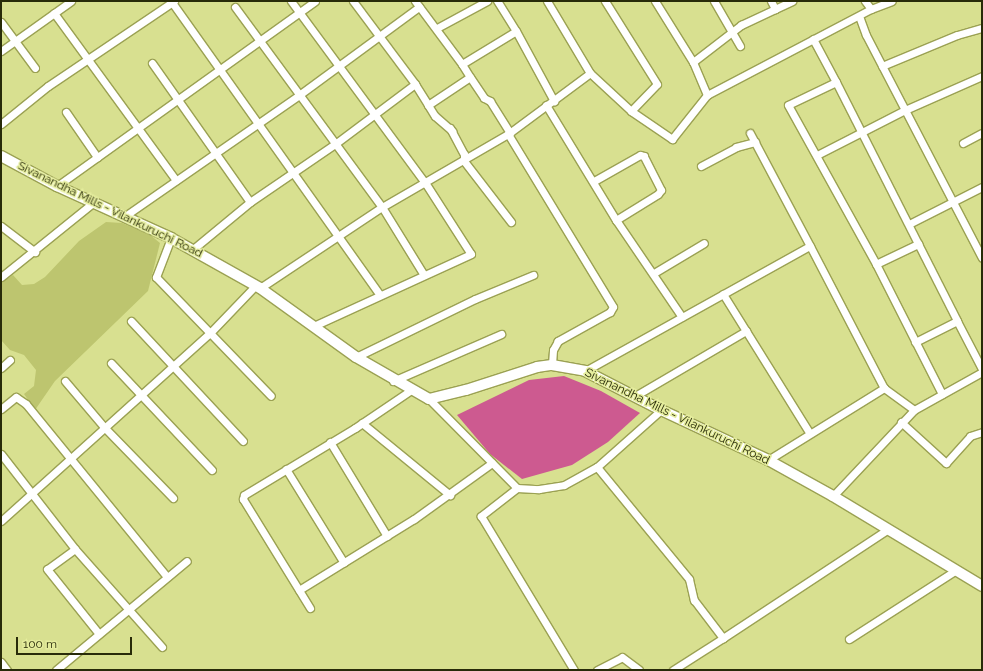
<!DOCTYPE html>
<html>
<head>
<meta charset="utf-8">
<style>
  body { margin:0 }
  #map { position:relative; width:983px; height:671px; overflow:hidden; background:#d8e090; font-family:Raleway,sans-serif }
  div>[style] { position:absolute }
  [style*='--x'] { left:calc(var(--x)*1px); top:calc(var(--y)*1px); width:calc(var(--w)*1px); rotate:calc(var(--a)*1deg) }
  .green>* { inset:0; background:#bdc56f }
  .water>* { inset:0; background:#cd5a90 }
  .roads { filter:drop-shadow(1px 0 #9ba153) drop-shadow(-1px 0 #9ba153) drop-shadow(0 1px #9ba153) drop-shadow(0 -1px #9ba153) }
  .minor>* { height:7px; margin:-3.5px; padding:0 3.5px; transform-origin:3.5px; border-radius:3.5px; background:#fff }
  .secondary>* { height:10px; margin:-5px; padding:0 5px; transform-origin:5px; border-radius:5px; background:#fff }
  span { translate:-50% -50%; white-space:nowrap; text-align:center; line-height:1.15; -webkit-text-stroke:3px #e5ed9d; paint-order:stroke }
  .street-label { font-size:12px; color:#282b09 }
  .frame { position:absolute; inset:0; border:2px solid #282b09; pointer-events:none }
  .scale { position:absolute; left:16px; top:637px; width:116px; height:18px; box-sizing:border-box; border:2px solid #282b09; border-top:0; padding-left:5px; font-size:12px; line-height:14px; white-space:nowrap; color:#282b09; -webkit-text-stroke:3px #e5ed9d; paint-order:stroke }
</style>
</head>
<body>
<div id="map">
  <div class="green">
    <i style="clip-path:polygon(106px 222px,122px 223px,149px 234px,160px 243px,148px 291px,55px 381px,35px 410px,24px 394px,34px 386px,36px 370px,24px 355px,10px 350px,1px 340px,1px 283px,13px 275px,22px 285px,34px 284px,45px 277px,79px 241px)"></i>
  </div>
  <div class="water">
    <i style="clip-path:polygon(564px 376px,601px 391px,640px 413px,608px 442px,572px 465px,522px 479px,490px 454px,457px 415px,529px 380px)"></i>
  </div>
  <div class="roads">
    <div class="minor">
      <i style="--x:171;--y:1;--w:359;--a:54.6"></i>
      <i style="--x:291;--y:1;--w:227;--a:53.6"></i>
      <i style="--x:426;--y:184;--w:83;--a:57.3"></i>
      <i style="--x:471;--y:254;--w:173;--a:155.4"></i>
      <i style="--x:353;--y:1;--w:104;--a:53.2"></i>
      <i style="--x:415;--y:1;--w:79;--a:53.3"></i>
      <i style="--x:547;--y:1;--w:84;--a:59.2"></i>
      <i style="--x:655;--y:1;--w:72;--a:58.1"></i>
      <i style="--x:693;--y:62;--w:36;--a:67"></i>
      <i style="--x:707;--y:95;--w:185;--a:-27.7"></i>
      <i style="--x:871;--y:9;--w:10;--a:-127"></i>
      <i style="--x:714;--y:1;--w:52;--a:60"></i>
      <i style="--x:771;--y:1;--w:9;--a:63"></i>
      <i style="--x:775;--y:9;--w:19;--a:-25"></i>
      <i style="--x:235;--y:7;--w:248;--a:53.7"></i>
      <i style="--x:382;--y:207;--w:80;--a:58.3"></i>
      <i style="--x:871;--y:9;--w:22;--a:-21"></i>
      <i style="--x:54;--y:13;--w:207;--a:53.9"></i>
      <i style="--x:859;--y:16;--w:20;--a:70"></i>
      <i style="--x:866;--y:35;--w:251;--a:62.5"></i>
      <i style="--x:1;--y:22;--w:57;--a:53.5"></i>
      <i style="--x:437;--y:28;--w:57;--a:-28.4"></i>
      <i style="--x:516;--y:31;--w:80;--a:61.5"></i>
      <i style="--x:813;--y:39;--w:49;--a:61.9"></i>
      <i style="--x:836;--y:82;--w:53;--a:154.4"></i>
      <i style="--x:788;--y:105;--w:182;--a:61"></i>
      <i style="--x:876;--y:264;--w:146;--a:63.1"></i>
      <i style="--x:1;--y:51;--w:86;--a:-35.5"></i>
      <i style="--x:693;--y:62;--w:61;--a:-37.6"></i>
      <i style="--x:741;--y:25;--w:38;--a:-25"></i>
      <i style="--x:152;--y:63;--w:170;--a:54.8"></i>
      <i style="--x:882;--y:66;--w:81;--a:-22.5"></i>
      <i style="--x:957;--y:35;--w:26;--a:-16"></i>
      <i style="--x:470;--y:77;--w:25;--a:56"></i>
      <i style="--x:484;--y:98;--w:7;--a:27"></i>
      <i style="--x:490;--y:101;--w:38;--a:58"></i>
      <i style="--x:836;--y:82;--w:268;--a:63.1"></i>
      <i style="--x:957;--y:321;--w:47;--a:153.4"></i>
      <i style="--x:428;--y:105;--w:13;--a:58"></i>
      <i style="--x:435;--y:116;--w:23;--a:41"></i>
      <i style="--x:546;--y:105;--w:135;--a:58.7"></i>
      <i style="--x:616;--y:220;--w:49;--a:-31.8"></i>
      <i style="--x:658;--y:194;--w:5;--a:-53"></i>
      <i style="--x:661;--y:190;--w:38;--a:-117"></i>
      <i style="--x:644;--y:156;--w:4;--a:-166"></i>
      <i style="--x:640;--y:155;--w:53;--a:150.5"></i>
      <i style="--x:631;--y:111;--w:50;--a:34.3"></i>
      <i style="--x:672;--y:139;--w:56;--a:-51.5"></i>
      <i style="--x:66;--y:112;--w:55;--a:55.4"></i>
      <i style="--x:1;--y:124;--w:60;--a:-39"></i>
      <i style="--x:48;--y:86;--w:152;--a:-34"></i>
      <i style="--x:450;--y:128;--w:30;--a:62"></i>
      <i style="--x:464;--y:154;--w:7;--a:90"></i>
      <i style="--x:464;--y:161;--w:77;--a:52.4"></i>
      <i style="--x:508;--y:134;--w:202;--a:58.7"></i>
      <i style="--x:613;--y:307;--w:6;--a:121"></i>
      <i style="--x:610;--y:312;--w:60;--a:150.9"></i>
      <i style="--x:558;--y:341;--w:10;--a:119"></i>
      <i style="--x:553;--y:350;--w:15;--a:94"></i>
      <i style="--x:963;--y:143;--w:21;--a:-28"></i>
      <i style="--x:817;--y:155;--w:99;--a:-27.1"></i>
      <i style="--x:905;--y:110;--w:84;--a:-23.8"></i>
      <i style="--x:701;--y:166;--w:40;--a:-28"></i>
      <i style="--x:736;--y:147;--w:20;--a:-15"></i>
      <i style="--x:57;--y:186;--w:317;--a:-35.6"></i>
      <i style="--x:125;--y:216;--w:212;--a:-34.8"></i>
      <i style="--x:299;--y:95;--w:149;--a:-36.3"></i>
      <i style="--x:616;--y:220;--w:117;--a:55.8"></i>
      <i style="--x:909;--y:224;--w:82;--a:-26.9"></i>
      <i style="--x:1;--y:226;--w:43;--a:37.4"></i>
      <i style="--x:171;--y:238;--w:42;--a:111"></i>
      <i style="--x:156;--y:277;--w:165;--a:46"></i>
      <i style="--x:810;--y:246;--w:160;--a:62.5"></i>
      <i style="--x:884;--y:388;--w:37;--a:36"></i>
      <i style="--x:192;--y:250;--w:75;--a:-39.6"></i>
      <i style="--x:250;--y:202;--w:103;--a:-34.3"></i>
      <i style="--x:335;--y:144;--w:100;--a:-36.9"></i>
      <i style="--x:415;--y:84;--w:25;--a:58"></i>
      <i style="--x:428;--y:105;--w:50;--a:-33.7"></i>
      <i style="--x:470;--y:77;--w:15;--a:-122"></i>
      <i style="--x:462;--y:64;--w:63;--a:-31.4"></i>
      <i style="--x:516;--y:31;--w:36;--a:-122"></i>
      <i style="--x:876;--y:264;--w:47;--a:-25.5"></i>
      <i style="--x:654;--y:273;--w:58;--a:-31"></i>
      <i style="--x:1;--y:277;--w:119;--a:-38.9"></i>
      <i style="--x:260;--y:288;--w:146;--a:-33.6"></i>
      <i style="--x:382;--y:207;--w:146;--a:-30.1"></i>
      <i style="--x:508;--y:134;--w:102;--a:-36.6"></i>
      <i style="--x:590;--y:73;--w:56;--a:42.8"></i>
      <i style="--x:631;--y:111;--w:37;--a:-46"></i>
      <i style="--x:657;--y:84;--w:98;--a:-122.1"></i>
      <i style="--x:723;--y:294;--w:163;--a:58.1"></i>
      <i style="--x:131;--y:321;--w:164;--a:47"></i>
      <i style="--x:957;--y:321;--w:54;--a:62.5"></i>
      <i style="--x:356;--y:357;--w:132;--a:-26"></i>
      <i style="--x:475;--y:299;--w:63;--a:-22.5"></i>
      <i style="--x:111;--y:363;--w:147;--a:46.7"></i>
      <i style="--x:1;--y:368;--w:12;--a:-42"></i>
      <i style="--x:585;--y:371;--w:257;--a:-29.1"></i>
      <i style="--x:810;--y:246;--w:128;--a:-118"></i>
      <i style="--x:65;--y:381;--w:60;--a:49.7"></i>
      <i style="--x:104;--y:427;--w:99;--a:45.8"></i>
      <i style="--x:393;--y:381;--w:118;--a:-23.5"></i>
      <i style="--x:635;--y:396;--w:129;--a:-30.4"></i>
      <i style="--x:429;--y:399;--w:125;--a:45.3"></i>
      <i style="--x:517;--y:488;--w:46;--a:142.1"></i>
      <i style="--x:481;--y:516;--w:180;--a:58.9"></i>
      <i style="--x:1;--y:409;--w:19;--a:-39"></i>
      <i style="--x:16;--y:397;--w:12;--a:35"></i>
      <i style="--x:26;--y:404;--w:223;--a:50.8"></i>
      <i style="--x:661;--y:410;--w:86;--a:138.3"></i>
      <i style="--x:597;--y:467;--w:145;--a:50.6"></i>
      <i style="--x:689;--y:579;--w:22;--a:77"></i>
      <i style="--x:694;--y:600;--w:48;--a:52.7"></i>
      <i style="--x:723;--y:638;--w:198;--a:-33.4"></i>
      <i style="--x:901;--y:422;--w:61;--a:42.3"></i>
      <i style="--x:946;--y:463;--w:36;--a:-48"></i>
      <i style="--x:970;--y:436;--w:13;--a:-18"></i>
      <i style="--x:362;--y:423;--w:114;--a:39.3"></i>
      <i style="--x:330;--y:442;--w:110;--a:58.8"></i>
      <i style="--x:1;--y:454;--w:120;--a:52.1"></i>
      <i style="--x:75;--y:549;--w:131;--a:48.4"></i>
      <i style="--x:768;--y:460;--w:137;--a:-31.8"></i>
      <i style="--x:286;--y:469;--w:110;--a:58.3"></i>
      <i style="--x:517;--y:488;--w:22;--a:3"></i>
      <i style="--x:539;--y:489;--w:25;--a:-9"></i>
      <i style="--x:564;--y:485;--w:38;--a:-29"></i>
      <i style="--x:833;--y:496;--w:118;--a:-46.7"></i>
      <i style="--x:914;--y:410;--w:78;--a:-29.2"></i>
      <i style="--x:1;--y:521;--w:280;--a:-42"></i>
      <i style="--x:209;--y:334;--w:66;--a:-46.2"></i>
      <i style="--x:75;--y:549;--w:34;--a:144"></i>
      <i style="--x:47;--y:569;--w:83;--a:51.3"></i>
      <i style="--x:299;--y:590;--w:135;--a:-31.7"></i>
      <i style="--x:414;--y:519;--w:96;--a:-35.7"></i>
      <i style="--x:310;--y:608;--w:128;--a:-121.6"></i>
      <i style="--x:243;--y:499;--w:4;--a:-76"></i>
      <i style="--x:244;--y:495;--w:130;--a:-31.1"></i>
      <i style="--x:355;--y:428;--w:68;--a:-34.2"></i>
      <i style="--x:849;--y:639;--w:127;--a:-32.8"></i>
      <i style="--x:1;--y:662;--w:10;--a:53"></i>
      <i style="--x:56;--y:670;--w:170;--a:-39.8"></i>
      <i style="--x:597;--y:670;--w:28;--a:-27"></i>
      <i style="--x:622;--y:657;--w:21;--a:37"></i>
      <i style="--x:673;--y:670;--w:59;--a:-32.6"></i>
    </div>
    <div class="secondary">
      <i style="--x:1;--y:156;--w:64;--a:28.2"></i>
      <i style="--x:57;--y:186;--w:125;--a:24.5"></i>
      <i style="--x:171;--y:238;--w:102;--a:29.3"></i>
      <i style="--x:260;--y:288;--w:118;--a:35.7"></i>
      <i style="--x:356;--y:357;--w:84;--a:29.9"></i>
      <i style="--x:429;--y:399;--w:38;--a:-14"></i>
      <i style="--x:466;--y:390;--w:75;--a:-17.9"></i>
      <i style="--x:537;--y:367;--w:15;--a:-8"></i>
      <i style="--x:552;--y:365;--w:34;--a:10"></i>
      <i style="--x:585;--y:371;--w:85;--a:27.2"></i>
      <i style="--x:661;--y:410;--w:118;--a:25"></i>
      <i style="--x:768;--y:460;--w:74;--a:29"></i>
      <i style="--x:833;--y:496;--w:174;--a:31.1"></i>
    </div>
  </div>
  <div class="street-label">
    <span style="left:110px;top:210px;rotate:26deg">Sivanandha Mills - Vilankuruchi Road</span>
    <span style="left:677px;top:417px;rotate:26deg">Sivanandha Mills - Vilankuruchi Road</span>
  </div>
  <div class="frame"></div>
  <div class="scale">100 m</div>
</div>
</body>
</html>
